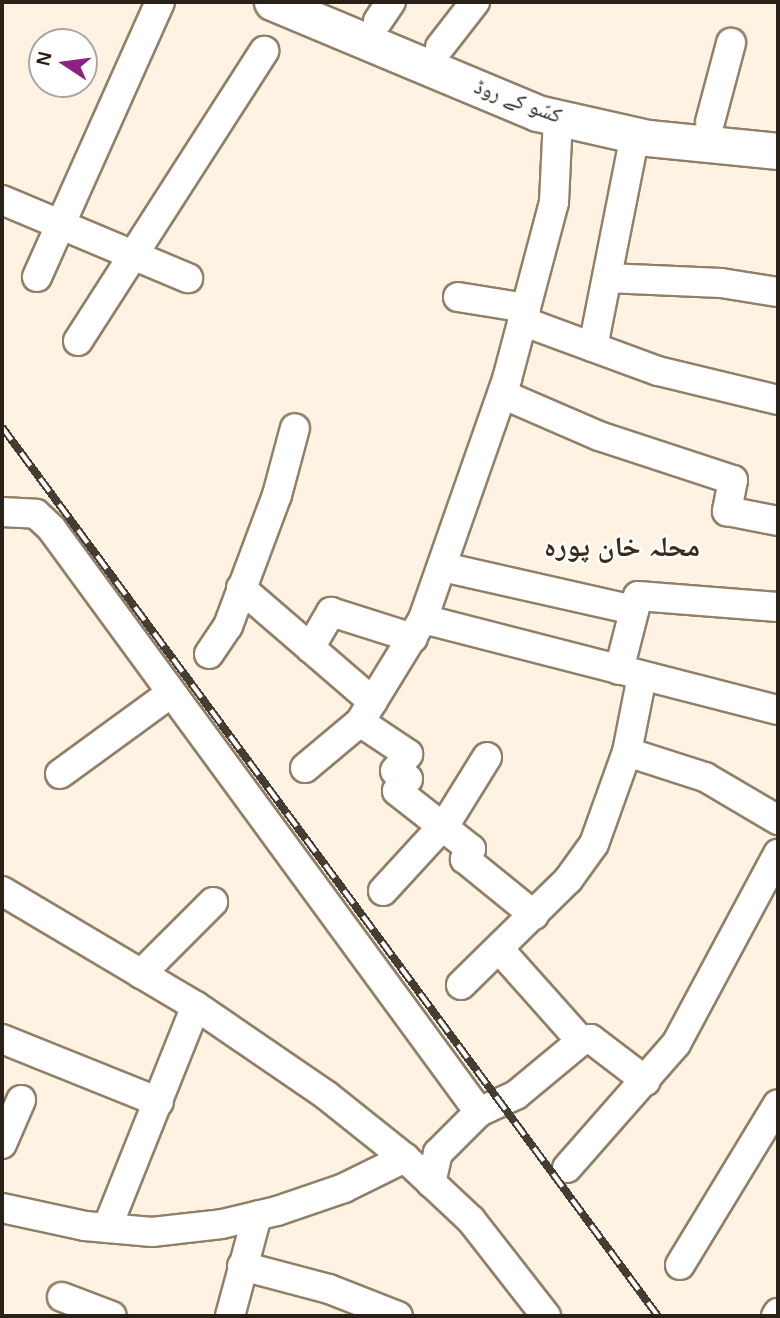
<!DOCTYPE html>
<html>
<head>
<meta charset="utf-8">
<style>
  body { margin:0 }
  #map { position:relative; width:780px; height:1318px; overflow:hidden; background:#fef2e2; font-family:Helvetica,"Noto Naskh Arabic",sans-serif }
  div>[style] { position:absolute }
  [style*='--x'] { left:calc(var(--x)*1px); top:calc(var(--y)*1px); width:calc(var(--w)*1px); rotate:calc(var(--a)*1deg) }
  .roads { filter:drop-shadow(2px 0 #927f68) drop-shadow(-2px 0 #927f68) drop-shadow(0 2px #927f68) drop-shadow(0 -2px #927f68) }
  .minor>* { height:28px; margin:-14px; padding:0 14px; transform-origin:14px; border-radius:14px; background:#fff }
  .major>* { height:35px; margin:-17.5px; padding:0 17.5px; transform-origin:17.5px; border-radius:17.5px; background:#fff }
  .rail>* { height:8px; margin-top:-4px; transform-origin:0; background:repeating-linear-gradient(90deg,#fff 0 16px,#453c32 0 32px); box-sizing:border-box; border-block:2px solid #453c32 }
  span { translate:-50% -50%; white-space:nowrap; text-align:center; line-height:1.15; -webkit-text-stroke:5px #fff; paint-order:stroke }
  .street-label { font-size:21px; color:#292118 }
  .district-label { font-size:28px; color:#3b2b17; font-weight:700 }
  .frame { position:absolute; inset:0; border:4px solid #292118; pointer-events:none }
  .north { position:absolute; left:28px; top:28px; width:70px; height:70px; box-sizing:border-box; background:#fff; border:2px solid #a9a6a3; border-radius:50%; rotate:283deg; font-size:19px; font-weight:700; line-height:28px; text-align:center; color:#292118 }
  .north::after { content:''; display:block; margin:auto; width:24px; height:32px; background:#8e2184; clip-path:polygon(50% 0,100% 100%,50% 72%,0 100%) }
</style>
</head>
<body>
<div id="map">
  <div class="roads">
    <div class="minor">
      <i style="--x:378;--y:21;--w:23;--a:-56"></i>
      <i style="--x:440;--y:47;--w:57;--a:-52.1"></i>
      <i style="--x:710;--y:122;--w:82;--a:-75.1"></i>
      <i style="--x:2;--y:200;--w:202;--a:22.8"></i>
      <i style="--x:37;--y:277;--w:301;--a:-65.9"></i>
      <i style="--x:607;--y:278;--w:114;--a:2.5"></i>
      <i style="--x:721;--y:283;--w:58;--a:9"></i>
      <i style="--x:458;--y:297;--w:69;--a:9.2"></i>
      <i style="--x:522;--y:321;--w:145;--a:20.2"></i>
      <i style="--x:658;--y:371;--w:123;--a:13.6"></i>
      <i style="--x:78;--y:341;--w:345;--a:-57.3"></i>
      <i style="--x:593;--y:347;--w:216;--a:-78.8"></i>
      <i style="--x:502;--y:394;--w:106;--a:23.4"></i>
      <i style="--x:599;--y:436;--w:141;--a:18.2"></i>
      <i style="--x:733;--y:480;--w:32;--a:101"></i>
      <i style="--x:727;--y:511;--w:52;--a:11.1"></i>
      <i style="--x:2;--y:512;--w:34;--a:3"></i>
      <i style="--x:36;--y:514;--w:21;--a:43"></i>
      <i style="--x:51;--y:528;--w:724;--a:53.76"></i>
      <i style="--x:443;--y:567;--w:196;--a:12.7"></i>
      <i style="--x:241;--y:588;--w:174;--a:40.8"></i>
      <i style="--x:423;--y:619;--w:366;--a:14.4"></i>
      <i style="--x:310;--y:648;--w:42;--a:-59.7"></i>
      <i style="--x:331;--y:612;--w:86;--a:17.6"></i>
      <i style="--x:209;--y:654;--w:34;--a:-56"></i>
      <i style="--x:228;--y:626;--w:140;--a:-69.5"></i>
      <i style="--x:277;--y:495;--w:69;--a:-75"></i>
      <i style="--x:619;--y:670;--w:76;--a:-75.6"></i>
      <i style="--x:638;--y:596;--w:140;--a:4.5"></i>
      <i style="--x:360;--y:722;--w:58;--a:33.7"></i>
      <i style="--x:408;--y:754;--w:21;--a:127"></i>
      <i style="--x:395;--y:771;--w:15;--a:32"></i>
      <i style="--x:408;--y:779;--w:16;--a:133"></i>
      <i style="--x:397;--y:791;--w:94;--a:38.1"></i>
      <i style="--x:471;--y:849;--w:12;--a:121"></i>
      <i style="--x:465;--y:859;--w:89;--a:39.1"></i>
      <i style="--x:627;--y:752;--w:82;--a:17.8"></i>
      <i style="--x:705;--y:777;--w:85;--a:30.5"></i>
      <i style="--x:305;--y:768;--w:72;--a:-39.9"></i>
      <i style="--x:360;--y:722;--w:121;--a:-58.5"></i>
      <i style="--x:423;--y:619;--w:254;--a:-70.7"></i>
      <i style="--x:507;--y:379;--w:183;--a:-75.1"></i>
      <i style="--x:554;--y:202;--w:85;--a:-87.3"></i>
      <i style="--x:60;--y:774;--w:137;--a:-36.1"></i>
      <i style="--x:2;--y:891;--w:226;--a:30.7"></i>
      <i style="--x:196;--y:1006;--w:158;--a:34.4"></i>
      <i style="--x:326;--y:1095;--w:101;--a:38.6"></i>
      <i style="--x:405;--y:1158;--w:91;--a:43.2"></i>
      <i style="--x:471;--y:1220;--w:122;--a:52"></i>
      <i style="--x:383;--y:891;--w:96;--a:-47.5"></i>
      <i style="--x:448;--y:820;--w:74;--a:-58.2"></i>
      <i style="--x:500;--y:950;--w:122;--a:48.3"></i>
      <i style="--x:581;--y:1041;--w:10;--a:-11"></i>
      <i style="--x:591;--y:1039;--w:69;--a:37.4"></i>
      <i style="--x:141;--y:974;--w:102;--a:-45"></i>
      <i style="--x:461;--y:985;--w:150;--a:-44.5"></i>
      <i style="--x:568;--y:880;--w:44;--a:-54.2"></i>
      <i style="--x:594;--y:844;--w:98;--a:-70.3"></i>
      <i style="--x:627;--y:752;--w:77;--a:-78.8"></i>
      <i style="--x:2;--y:1039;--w:169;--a:21.9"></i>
      <i style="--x:2;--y:1144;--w:48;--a:-66.6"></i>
      <i style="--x:567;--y:1168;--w:165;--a:-48.7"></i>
      <i style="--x:676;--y:1044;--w:216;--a:-61.8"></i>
      <i style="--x:431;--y:1183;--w:31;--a:-77"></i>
      <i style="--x:438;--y:1153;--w:58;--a:-45"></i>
      <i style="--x:479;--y:1112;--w:41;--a:-24.7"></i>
      <i style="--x:516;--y:1095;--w:85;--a:-39.7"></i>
      <i style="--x:2;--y:1208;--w:85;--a:12.2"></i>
      <i style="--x:85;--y:1226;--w:67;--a:5.1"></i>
      <i style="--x:152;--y:1232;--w:70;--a:-6.5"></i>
      <i style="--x:222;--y:1224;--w:57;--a:-13.3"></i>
      <i style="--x:277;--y:1211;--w:71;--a:-18.9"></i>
      <i style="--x:344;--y:1188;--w:68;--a:-26.2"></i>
      <i style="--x:107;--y:1228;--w:239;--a:-68.2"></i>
      <i style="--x:680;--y:1265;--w:188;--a:-58.7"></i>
      <i style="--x:242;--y:1266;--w:90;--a:14.8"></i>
      <i style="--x:329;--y:1289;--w:74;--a:21.4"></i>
      <i style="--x:62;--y:1297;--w:53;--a:20.8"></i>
      <i style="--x:230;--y:1316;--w:104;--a:-74.9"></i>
      <i style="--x:776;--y:1316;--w:4;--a:-56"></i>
    </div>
    <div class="major">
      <i style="--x:272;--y:2;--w:287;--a:22.7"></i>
      <i style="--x:537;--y:113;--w:114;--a:12.7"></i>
      <i style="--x:648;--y:138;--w:131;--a:5.7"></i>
    </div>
  </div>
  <div class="rail">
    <i style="--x:2;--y:427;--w:1105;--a:53.58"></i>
  </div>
  <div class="street-label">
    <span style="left:518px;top:101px;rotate:20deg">کسّو کے روڈ</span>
  </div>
  <div class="district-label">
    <span style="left:622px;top:547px">محلہ خان پورہ</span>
  </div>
  <div class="frame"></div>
  <div class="north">N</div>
</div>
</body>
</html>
